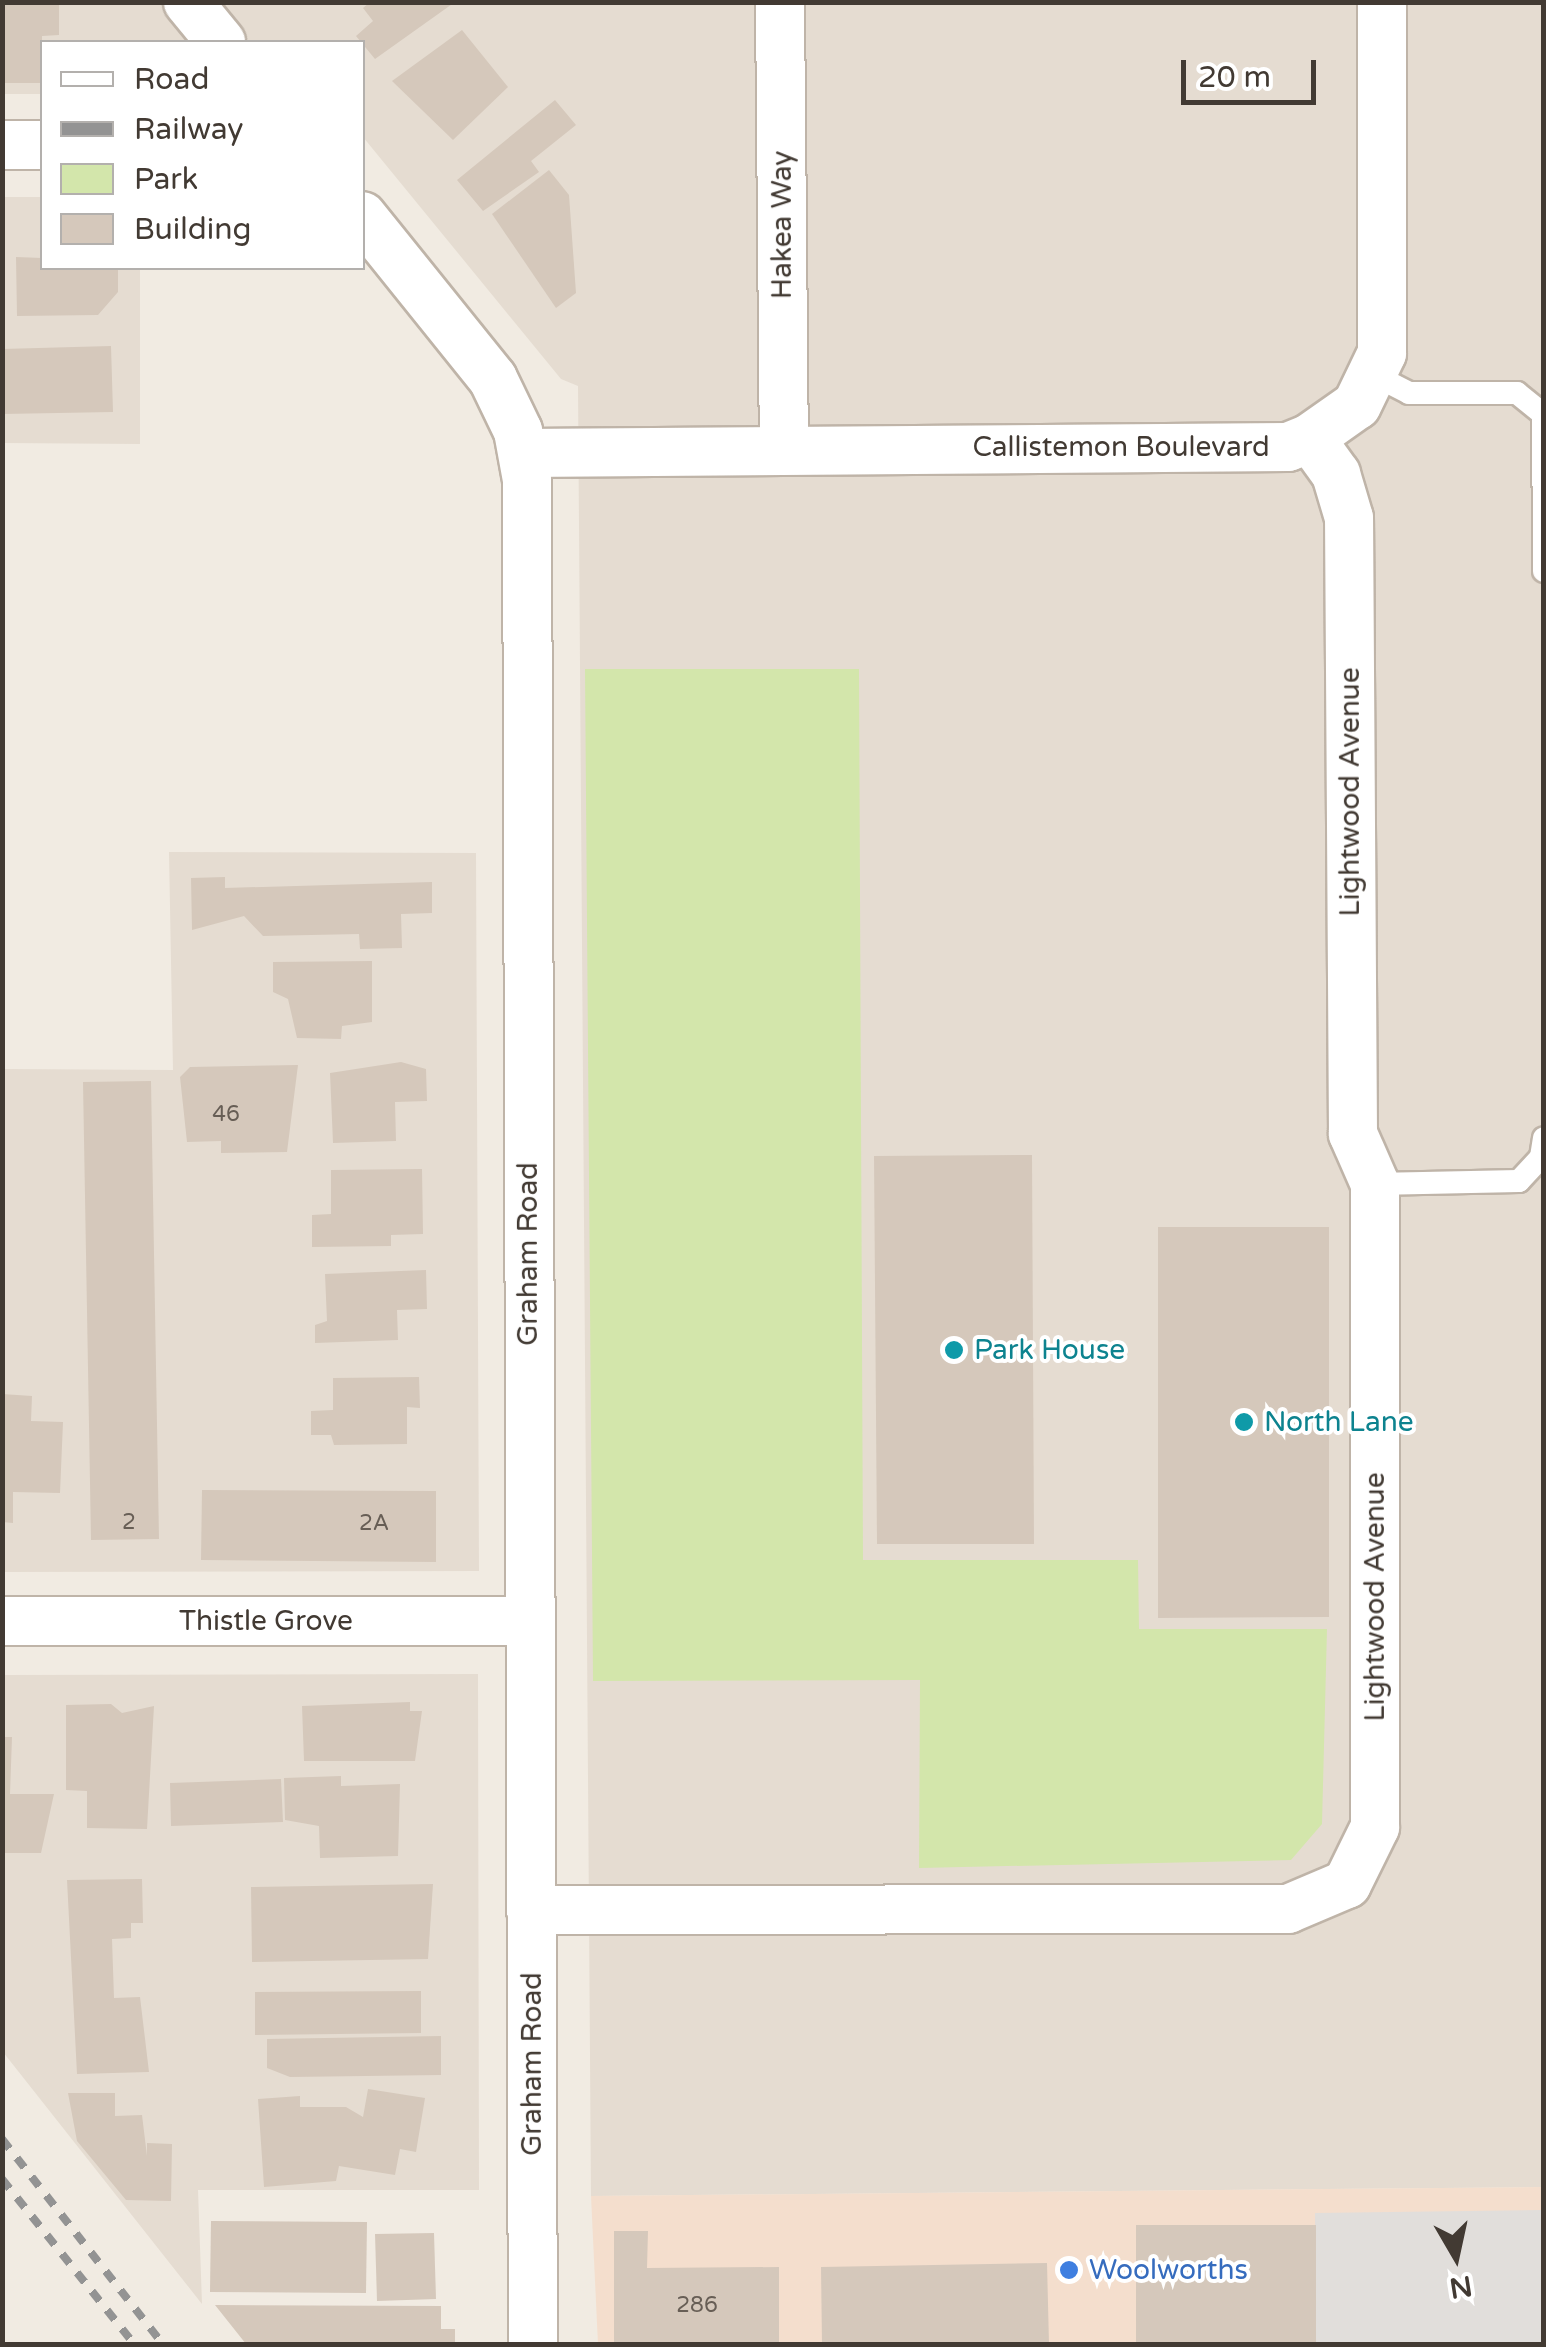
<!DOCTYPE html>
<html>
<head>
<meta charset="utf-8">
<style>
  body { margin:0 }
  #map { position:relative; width:1546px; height:2347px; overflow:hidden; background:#f1ebe2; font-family:"Varela Round",sans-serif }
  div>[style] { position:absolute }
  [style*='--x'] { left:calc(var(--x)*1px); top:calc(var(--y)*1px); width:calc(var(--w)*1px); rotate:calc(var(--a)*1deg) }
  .residential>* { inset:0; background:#e5dcd1 }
  .commercial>* { inset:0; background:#f4decd }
  .green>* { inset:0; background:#d3e6ab }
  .parking>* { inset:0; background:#e1dedb }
  .building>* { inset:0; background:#d5c8bb }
  .roads { filter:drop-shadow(2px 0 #bfb4a8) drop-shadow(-2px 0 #bfb4a8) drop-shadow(0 2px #bfb4a8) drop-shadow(0 -2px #bfb4a8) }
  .service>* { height:22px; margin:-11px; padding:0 11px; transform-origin:11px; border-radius:11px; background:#fff }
  .minor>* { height:48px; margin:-24px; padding:0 24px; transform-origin:24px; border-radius:24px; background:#fff }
  .rail>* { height:8px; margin-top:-4px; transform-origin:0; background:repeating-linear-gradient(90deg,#939393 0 12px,transparent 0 24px) }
  .dots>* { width:28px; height:28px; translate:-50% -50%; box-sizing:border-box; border:5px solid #fff; border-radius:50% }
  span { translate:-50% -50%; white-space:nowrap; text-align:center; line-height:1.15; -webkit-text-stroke:8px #fff; paint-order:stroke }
  .number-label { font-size:22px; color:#675e55 }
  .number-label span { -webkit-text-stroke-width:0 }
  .street-label { font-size:28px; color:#423a33 }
  .culture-label { font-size:28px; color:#0d838f }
  .left { translate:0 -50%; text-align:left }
  .shop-label { font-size:28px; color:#366cbe }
  .frame { position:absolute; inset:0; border:5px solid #423a33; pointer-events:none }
  .legend { position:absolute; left:40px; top:40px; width:325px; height:230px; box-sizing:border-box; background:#fff; border:2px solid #b3b0ad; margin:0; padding:12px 18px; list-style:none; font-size:30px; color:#423a33 }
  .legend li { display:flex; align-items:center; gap:20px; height:50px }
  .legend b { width:50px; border:2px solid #b3b0ad }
  .north { position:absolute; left:1406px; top:2207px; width:100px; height:100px; -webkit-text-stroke:8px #fff; paint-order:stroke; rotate:171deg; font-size:28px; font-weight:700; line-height:40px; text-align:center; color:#423a33 }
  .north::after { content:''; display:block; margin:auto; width:35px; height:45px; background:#423a33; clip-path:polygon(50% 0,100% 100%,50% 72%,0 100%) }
  .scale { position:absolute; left:1181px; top:60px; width:135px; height:45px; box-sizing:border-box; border:5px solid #423a33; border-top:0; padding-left:12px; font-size:30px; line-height:35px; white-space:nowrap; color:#423a33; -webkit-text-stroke:8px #fff; paint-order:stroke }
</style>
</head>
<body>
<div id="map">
  <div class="residential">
    <i style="clip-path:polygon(3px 3px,1543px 3px,1543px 2187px,591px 2196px,578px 386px,561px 379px,363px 137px,362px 42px,42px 42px,42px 94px,3px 94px)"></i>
    <i style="clip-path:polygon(3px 197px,42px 197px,42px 268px,140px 268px,140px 444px,3px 443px)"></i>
    <i style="clip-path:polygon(169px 852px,476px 853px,479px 1571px,3px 1572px,3px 1069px,173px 1070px)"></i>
    <i style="clip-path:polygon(478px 1674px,479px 2190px,198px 2190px,202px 2304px,3px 2052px,3px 1675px)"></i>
  </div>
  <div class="commercial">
    <i style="clip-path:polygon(1543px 2187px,1543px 2344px,598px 2344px,591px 2196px)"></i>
  </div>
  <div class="green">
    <i style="clip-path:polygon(585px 669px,859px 669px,863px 1560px,1138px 1560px,1139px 1629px,1327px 1629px,1322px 1824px,1291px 1860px,919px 1868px,920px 1680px,593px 1681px)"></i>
  </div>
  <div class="parking">
    <i style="clip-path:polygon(1543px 2210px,1543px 2344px,1316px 2344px,1315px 2213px)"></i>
  </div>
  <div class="building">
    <i style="clip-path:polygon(2px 2px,59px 2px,59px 35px,42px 36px,42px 83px,2px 83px)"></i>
    <i style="clip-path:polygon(370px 2px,455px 2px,375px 59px,356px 36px,373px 21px,363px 8px)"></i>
    <i style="clip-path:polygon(462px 30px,508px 87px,453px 140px,392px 81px)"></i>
    <i style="clip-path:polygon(555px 100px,576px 125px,531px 161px,539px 172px,483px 211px,457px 180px)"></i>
    <i style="clip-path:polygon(549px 170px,569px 195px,576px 293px,556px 308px,492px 214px)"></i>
    <i style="clip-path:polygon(16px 257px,42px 258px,42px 268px,118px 268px,118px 292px,98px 315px,17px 316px)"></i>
    <i style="clip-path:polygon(111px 346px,113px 412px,2px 414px,2px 349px)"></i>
    <i style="clip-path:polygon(225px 877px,225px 888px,432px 882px,432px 913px,401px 914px,402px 948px,360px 949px,359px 934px,263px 936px,244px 916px,192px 930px,191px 878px)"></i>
    <i style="clip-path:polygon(372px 961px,372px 1022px,342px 1026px,341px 1039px,297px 1038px,288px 999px,273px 992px,273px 962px)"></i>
    <i style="clip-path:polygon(401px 1062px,426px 1069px,427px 1101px,395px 1102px,396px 1141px,333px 1143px,330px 1073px)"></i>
    <i style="clip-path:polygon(298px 1065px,287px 1152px,221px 1153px,221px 1141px,187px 1142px,180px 1077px,190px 1067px)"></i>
    <i style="clip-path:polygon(151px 1081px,159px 1539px,91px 1540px,83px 1082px)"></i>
    <i style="clip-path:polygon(1032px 1155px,1034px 1544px,877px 1544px,874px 1156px)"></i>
    <i style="clip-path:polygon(422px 1169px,423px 1234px,391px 1235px,391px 1246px,312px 1247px,312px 1215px,331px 1214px,331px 1170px)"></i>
    <i style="clip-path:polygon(1158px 1227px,1329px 1227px,1329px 1617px,1158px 1618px)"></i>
    <i style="clip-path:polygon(426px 1270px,427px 1309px,397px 1310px,398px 1340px,315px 1343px,315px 1325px,327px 1321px,325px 1274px)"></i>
    <i style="clip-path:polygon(419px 1377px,420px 1408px,407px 1407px,407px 1444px,334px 1445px,331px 1435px,311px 1435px,311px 1411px,333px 1410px,333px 1378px)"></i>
    <i style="clip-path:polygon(2px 1394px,32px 1396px,31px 1421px,63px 1422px,60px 1493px,13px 1492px,13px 1523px,2px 1522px)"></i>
    <i style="clip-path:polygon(202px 1490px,436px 1491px,436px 1562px,201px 1560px)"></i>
    <i style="clip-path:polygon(410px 1702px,410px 1711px,422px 1711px,415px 1761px,304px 1761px,302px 1706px)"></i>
    <i style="clip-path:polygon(111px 1704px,122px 1713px,154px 1706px,147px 1829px,87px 1828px,87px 1791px,66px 1790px,66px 1705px)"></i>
    <i style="clip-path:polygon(2px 1737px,12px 1737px,10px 1794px,54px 1794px,41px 1853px,2px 1853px)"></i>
    <i style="clip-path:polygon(341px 1776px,341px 1786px,400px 1784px,398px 1856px,320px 1858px,319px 1826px,285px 1820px,284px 1778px)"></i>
    <i style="clip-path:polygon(281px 1779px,283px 1822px,171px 1826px,170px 1783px)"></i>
    <i style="clip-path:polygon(142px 1879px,143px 1923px,131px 1923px,131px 1938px,112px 1939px,114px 1998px,140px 1997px,149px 2072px,77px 2074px,67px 1880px)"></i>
    <i style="clip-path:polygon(433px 1884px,428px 1959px,252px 1962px,251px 1887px)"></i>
    <i style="clip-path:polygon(421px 1991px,421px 2033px,255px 2035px,255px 1992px)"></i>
    <i style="clip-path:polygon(441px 2036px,441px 2075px,290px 2077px,267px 2068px,267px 2039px)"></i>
    <i style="clip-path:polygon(368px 2089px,425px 2098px,416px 2152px,400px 2149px,395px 2175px,339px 2166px,336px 2181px,264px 2187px,258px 2099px,300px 2096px,300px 2107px,346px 2107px,363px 2117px)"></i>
    <i style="clip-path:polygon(68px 2093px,115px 2093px,115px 2116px,142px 2115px,147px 2156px,147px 2143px,172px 2144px,171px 2201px,126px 2200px,77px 2141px)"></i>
    <i style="clip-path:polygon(211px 2221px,367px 2222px,366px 2293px,210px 2292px)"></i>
    <i style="clip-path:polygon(1136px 2225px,1316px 2225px,1316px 2344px,1136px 2344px)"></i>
    <i style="clip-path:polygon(614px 2231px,648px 2231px,647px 2268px,779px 2267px,779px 2344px,614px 2344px)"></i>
    <i style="clip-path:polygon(434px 2233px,436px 2299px,377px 2301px,375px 2234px)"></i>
    <i style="clip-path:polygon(1047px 2263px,1049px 2344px,822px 2344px,821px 2267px)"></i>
    <i style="clip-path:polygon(215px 2305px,441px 2306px,441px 2329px,455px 2329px,455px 2344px,246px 2344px)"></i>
  </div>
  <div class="roads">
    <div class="service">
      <i style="--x:1374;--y:375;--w:39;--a:27"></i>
      <i style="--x:1409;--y:393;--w:108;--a:0"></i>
      <i style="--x:1517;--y:393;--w:33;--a:39"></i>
      <i style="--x:1543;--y:414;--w:157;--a:89.6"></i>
      <i style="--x:1375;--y:1184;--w:144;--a:-1.2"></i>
      <i style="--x:1519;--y:1181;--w:33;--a:-47"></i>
      <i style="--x:1541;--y:1157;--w:19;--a:-81"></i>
    </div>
    <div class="minor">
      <i style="--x:188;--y:2;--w:52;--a:50.5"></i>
      <i style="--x:780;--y:2;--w:446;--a:89.5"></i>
      <i style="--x:2;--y:145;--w:40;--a:0"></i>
      <i style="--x:362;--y:216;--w:209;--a:51.2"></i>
      <i style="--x:493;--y:379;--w:58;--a:64.3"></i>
      <i style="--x:518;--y:431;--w:50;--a:79.6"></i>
      <i style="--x:527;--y:480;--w:1864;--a:89.82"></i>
      <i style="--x:524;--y:453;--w:764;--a:-0.45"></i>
      <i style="--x:1288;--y:447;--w:24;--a:-22"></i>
      <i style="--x:1310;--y:438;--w:57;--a:-35.1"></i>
      <i style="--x:1357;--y:405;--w:58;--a:-64.3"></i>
      <i style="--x:1382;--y:353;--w:351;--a:-90"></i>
      <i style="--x:2;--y:1621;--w:527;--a:0"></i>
      <i style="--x:531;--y:1910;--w:757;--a:-0.08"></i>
      <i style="--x:1288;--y:1909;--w:64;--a:-23"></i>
      <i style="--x:1347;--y:1884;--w:64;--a:-63.8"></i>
      <i style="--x:1375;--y:1827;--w:643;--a:-90"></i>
      <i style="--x:1375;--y:1184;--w:55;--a:-113.7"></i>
      <i style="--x:1353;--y:1134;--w:616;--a:-90.37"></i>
      <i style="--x:1349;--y:518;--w:46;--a:-106.5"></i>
      <i style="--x:1336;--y:474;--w:44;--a:-125.8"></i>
    </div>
  </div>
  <div class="rail">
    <i style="--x:2;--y:2139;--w:261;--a:51.9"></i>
    <i style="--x:2;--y:2179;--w:211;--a:51.3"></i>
  </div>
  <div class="dots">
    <i style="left:954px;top:1350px;background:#0f9aa8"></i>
    <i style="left:1244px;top:1422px;background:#0f9aa8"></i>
    <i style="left:1069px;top:2270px;background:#3f7fe0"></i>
  </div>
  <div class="number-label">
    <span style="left:226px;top:1115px">46</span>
    <span style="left:129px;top:1523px">2</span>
    <span style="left:374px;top:1524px">2A</span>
    <span style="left:697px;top:2306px">286</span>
  </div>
  <div class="street-label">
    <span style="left:782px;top:225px;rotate:-90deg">Hakea Way</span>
    <span style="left:1121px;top:447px">Callistemon Boulevard</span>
    <span style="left:1350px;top:792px;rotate:-90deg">Lightwood Avenue</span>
    <span style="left:528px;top:1254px;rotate:-90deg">Graham Road</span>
    <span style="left:1375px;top:1597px;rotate:-90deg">Lightwood Avenue</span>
    <span style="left:266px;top:1621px">Thistle Grove</span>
    <span style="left:532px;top:2064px;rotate:-90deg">Graham Road</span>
  </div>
  <div class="culture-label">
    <span class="left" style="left:974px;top:1350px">Park House</span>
    <span class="left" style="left:1264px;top:1422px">North Lane</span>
  </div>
  <div class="shop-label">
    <span class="left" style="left:1089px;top:2270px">Woolworths</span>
  </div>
  <div class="frame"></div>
  <ul class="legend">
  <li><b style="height:12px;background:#fff"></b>Road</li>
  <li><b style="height:12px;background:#939393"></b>Railway</li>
  <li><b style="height:28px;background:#d3e6ab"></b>Park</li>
  <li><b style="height:28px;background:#d5c8bb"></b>Building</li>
  </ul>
  <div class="north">N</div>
  <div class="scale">20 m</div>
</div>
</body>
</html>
